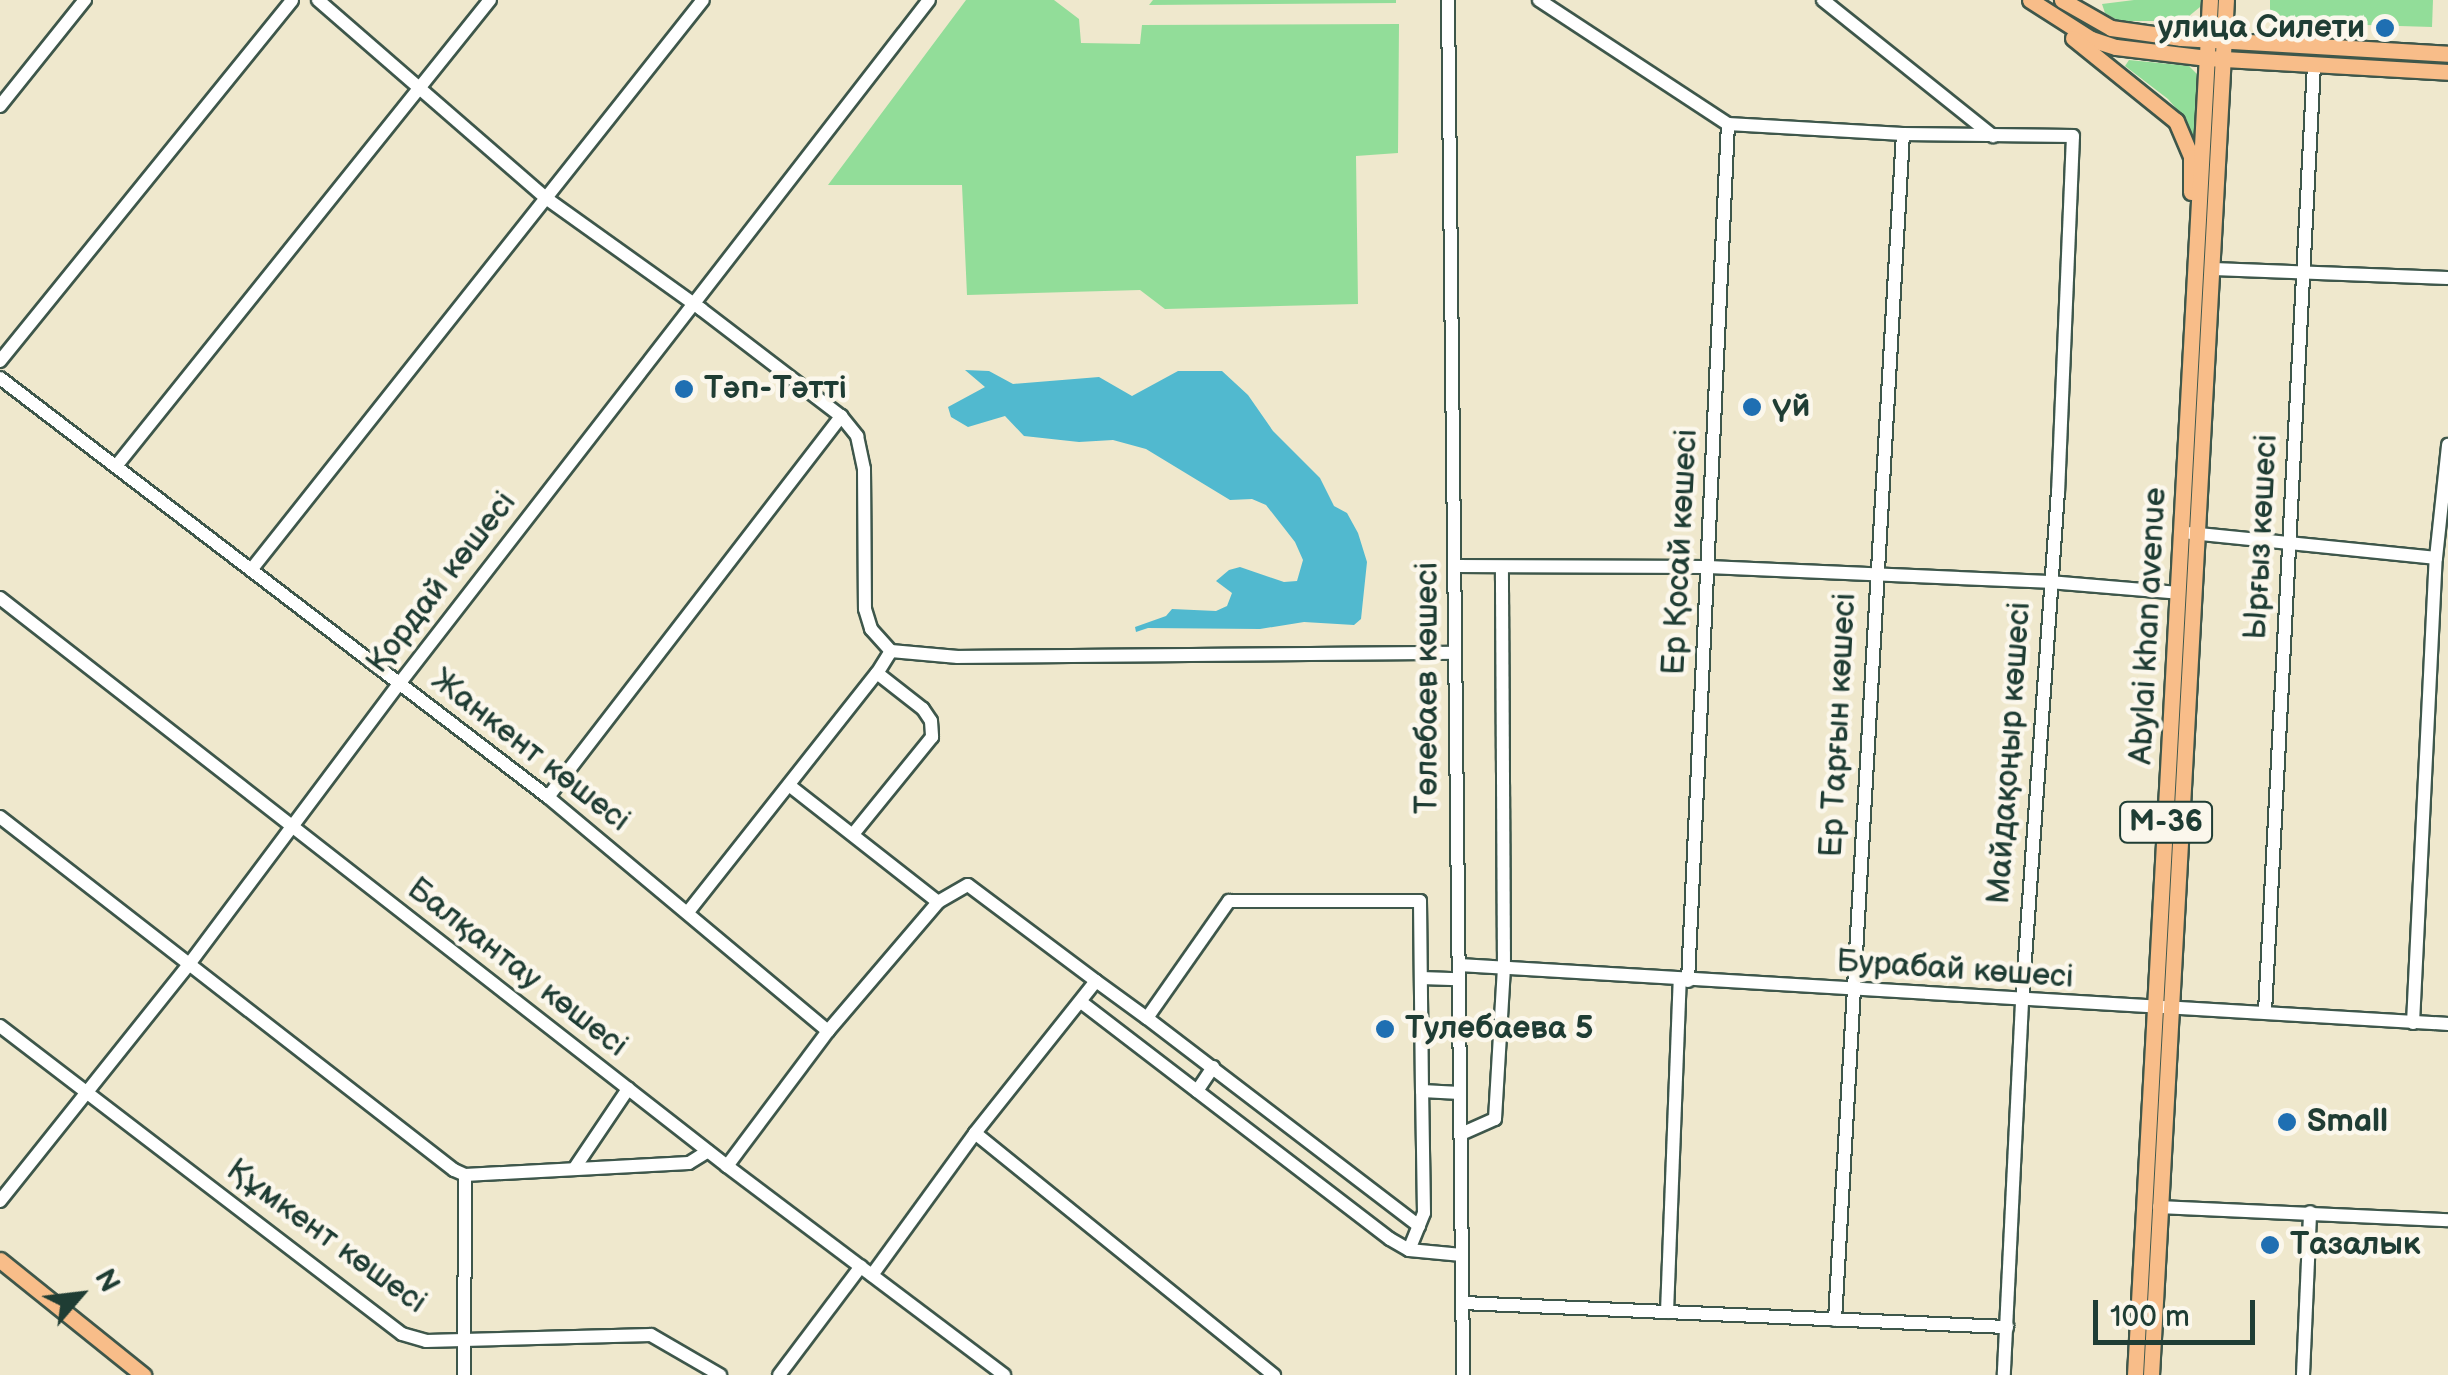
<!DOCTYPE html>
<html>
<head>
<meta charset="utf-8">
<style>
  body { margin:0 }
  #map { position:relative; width:2448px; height:1375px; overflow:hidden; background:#efe8cd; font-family:"Balsamiq Sans",sans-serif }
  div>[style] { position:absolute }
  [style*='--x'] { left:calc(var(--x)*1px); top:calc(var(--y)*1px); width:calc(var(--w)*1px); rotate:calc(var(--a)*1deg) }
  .green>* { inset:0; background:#92dd99 }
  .water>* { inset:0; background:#51b9cf }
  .roads { filter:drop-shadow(2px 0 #3e574b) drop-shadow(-2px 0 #3e574b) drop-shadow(0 2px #3e574b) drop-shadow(0 -2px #3e574b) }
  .minor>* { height:12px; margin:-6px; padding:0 6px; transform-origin:6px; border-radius:6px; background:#fff }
  .major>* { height:15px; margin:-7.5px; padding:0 7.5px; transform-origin:7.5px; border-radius:7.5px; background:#f8bd89 }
  .dots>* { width:28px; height:28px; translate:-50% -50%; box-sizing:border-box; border:5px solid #fbf7ec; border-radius:50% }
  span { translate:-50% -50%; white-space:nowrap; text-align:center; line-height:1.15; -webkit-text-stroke:9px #fbf7ec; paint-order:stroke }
  .shield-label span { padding:2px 8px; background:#fbf7ec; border:2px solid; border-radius:8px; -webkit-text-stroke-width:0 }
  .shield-label { font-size:30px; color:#1f3d34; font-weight:700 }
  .poi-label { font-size:32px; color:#1f3d34; font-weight:700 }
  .right { translate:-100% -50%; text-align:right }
  .left { translate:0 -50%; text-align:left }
  .street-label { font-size:32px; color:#1f3d34 }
  .north { position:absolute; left:30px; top:1245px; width:100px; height:100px; -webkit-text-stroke:8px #fbf7ec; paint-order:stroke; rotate:62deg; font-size:28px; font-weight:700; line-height:40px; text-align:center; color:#1f3d34 }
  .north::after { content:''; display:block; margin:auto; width:35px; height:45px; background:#1f3d34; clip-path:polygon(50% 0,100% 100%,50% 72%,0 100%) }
  .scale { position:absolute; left:2093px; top:1300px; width:162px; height:45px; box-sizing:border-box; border:5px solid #1f3d34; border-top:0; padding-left:12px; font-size:30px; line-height:35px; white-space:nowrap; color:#1f3d34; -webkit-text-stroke:8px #fbf7ec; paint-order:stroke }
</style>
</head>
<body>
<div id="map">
  <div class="green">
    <i style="clip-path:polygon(966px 0,1054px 0,1079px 19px,1081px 43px,1140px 44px,1142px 25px,1399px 24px,1398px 153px,1356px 156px,1358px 304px,1165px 309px,1140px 290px,967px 295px,962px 185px,828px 185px)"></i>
    <i style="clip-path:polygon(1153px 0,1396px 0,1396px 3px,1149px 5px)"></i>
    <i style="clip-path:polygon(2134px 0,2201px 0,2200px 7px,2183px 21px,2119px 21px,2105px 13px,2102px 4px)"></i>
    <i style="clip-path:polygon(2270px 0,2433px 0,2432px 27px,2270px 22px)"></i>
    <i style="clip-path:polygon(2129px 60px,2189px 66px,2200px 77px,2197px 146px,2186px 120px,2168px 99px,2125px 66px)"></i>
  </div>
  <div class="water">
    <i style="clip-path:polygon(965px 370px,989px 371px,1013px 384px,1099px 377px,1132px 396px,1178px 371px,1222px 371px,1248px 395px,1273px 431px,1320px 478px,1334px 506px,1347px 513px,1358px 533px,1367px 562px,1361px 619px,1354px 625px,1304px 622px,1260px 629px,1148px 628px,1136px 632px,1135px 627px,1166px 616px,1172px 609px,1216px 611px,1227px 606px,1232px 593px,1216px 581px,1229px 570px,1240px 567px,1284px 582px,1297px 581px,1303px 560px,1295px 542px,1266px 505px,1252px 499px,1230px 500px,1146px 449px,1113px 440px,1079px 442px,1024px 436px,1005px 416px,968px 427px,951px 417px,948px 407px,985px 387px)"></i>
  </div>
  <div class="roads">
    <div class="minor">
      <i style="--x:318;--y:0;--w:302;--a:41"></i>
      <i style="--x:546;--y:198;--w:191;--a:35.6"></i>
      <i style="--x:701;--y:309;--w:176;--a:37.4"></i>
      <i style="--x:841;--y:416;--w:26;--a:51"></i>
      <i style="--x:857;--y:436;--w:34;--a:78"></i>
      <i style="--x:864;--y:469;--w:140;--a:89.6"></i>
      <i style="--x:865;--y:609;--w:21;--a:73"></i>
      <i style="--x:871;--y:629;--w:30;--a:48"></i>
      <i style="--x:891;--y:651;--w:26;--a:122"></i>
      <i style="--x:877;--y:673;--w:58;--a:38"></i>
      <i style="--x:923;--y:709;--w:14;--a:56"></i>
      <i style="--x:931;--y:721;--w:16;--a:86"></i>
      <i style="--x:932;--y:737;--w:124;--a:129.1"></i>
      <i style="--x:1448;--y:0;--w:1375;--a:89.37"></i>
      <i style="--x:1539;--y:0;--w:226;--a:33.3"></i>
      <i style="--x:1728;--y:124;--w:175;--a:3.3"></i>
      <i style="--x:1903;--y:134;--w:170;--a:0.7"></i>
      <i style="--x:2073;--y:136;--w:355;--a:92.4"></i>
      <i style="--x:2058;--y:491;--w:512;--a:94.03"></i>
      <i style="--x:2022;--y:1002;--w:373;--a:92.8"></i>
      <i style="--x:1823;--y:0;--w:218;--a:38.7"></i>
      <i style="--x:0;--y:106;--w:136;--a:-51.3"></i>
      <i style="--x:2213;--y:269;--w:235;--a:2.2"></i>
      <i style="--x:0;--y:361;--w:464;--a:-51"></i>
      <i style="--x:0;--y:378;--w:690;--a:37.4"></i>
      <i style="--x:548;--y:797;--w:365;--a:39.9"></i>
      <i style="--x:117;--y:465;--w:596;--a:-51.27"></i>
      <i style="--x:2190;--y:533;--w:247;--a:5.8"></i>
      <i style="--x:1455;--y:566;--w:253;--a:0.2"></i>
      <i style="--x:1708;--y:567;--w:341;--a:2.5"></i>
      <i style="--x:2049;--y:582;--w:130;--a:4.8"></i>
      <i style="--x:251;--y:570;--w:727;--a:-51.59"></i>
      <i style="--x:0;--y:598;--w:923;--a:38"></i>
      <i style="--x:727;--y:1166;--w:347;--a:37"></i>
      <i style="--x:891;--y:651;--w:67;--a:5.1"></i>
      <i style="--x:958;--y:657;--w:495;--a:-0.5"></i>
      <i style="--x:548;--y:797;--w:481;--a:-52.4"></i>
      <i style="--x:0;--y:817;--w:575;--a:37.87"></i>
      <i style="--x:454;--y:1170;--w:12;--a:24"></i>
      <i style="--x:465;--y:1175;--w:224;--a:-3.1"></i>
      <i style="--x:689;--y:1163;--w:22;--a:-32"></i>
      <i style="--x:938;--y:902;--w:34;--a:-30"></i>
      <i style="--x:968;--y:885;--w:160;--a:36.9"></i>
      <i style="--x:688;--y:912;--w:305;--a:-51.7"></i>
      <i style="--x:1459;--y:965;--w:991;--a:3.41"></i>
      <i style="--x:1421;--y:978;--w:37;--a:2"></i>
      <i style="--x:1688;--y:981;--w:858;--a:-87.33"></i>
      <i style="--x:1081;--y:1002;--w:389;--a:37.5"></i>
      <i style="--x:1390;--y:1239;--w:22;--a:30"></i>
      <i style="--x:1409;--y:1250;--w:53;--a:5.4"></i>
      <i style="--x:2265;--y:1012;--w:948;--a:-87.04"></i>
      <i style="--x:2413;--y:1023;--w:466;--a:-87.2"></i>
      <i style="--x:2436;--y:558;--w:114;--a:-83.9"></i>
      <i style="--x:0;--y:1026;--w:506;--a:37.46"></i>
      <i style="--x:402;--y:1334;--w:25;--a:16"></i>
      <i style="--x:426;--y:1341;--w:225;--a:-1.5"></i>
      <i style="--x:651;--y:1335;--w:80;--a:30.1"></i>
      <i style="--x:1197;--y:1091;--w:29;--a:-56"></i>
      <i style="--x:975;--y:1133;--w:385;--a:39"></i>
      <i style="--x:1461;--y:1134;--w:37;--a:-24"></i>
      <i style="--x:1495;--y:1119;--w:151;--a:-86.6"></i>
      <i style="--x:1504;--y:968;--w:401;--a:-90.3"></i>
      <i style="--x:727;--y:1166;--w:169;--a:-53.2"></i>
      <i style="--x:828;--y:1031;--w:170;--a:-49.5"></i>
      <i style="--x:938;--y:902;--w:189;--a:-141.9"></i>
      <i style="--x:574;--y:1169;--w:97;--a:-56"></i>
      <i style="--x:0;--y:1201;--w:305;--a:-51.4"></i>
      <i style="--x:190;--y:963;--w:349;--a:-53.2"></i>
      <i style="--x:399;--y:684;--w:865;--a:-52.23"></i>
      <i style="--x:2159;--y:1207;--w:289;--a:2.6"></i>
      <i style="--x:1419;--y:1226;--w:342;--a:-142.6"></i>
      <i style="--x:1147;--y:1018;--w:143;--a:-55"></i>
      <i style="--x:1229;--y:901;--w:191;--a:0"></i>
      <i style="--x:1420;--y:901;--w:190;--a:89.4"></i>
      <i style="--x:1422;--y:1091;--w:38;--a:3"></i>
      <i style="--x:1409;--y:1250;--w:40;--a:-68"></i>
      <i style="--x:1424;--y:1213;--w:122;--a:-90.9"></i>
      <i style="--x:872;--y:1275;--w:175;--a:-54"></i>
      <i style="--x:975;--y:1133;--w:194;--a:-51.5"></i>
      <i style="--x:1096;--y:981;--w:63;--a:36"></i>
      <i style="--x:1463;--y:1303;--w:545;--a:2.53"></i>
      <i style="--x:1667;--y:1312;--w:331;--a:-87.8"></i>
      <i style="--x:1835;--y:1320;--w:1188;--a:-86.72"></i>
      <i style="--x:464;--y:1375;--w:200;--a:-89.7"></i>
      <i style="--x:779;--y:1375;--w:136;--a:-53"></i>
      <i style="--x:2303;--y:1375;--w:163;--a:-87.5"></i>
    </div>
    <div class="major">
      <i style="--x:2030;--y:0;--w:72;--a:32.6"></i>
      <i style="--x:2091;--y:39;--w:26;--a:18"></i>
      <i style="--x:2116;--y:47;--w:92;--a:6.9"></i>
      <i style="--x:2207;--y:58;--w:241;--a:3.3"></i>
      <i style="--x:2062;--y:0;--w:56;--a:29.7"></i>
      <i style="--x:2111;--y:28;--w:71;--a:8.1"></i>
      <i style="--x:2181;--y:38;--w:267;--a:3.4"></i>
      <i style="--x:2073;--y:38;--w:132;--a:38.9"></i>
      <i style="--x:2176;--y:121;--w:39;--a:67"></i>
      <i style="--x:2191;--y:157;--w:35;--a:90"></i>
      <i style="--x:0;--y:1260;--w:184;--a:38.8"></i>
      <i style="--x:2135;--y:1375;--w:1377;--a:-86.88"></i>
      <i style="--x:2151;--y:1375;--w:1377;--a:-86.88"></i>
    </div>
  </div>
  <div class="dots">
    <i style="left:2385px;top:28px;background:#1f6fb2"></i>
    <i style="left:684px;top:389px;background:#1f6fb2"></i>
    <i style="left:1752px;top:407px;background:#1f6fb2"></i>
    <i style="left:1385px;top:1029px;background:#1f6fb2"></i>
    <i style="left:2287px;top:1122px;background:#1f6fb2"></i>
    <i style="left:2270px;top:1245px;background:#1f6fb2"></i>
  </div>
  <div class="shield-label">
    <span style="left:2166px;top:822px">M-36</span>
  </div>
  <div class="poi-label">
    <span class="right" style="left:2365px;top:28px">улица Силети</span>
    <span class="left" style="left:704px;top:389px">Тәп-Тәтті</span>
    <span class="left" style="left:1772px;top:407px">үй</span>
    <span class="left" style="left:1405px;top:1029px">Тулебаева 5</span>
    <span class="left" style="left:2307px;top:1122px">Small</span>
    <span class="left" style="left:2290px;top:1245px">Тазалык</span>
  </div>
  <div class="street-label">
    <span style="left:2262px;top:537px;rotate:-87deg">Ырғыз көшесі</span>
    <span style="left:1681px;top:552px;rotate:-87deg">Ер Қосай көшесі</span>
    <span style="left:442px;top:583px;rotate:-52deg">Қордай көшесі</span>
    <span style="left:2149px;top:626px;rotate:-87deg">Abylai khan avenue</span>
    <span style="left:1428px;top:688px;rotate:-90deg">Төлебаев көшесі</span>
    <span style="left:1839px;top:725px;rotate:-87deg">Ер Тарғын көшесі</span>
    <span style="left:530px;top:751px;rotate:38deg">Жанкент көшесі</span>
    <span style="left:2010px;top:753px;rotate:-86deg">Майдақоңыр көшесі</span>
    <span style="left:517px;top:968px;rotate:38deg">Балқантау көшесі</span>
    <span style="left:1955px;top:970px;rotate:4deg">Бурабай көшесі</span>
    <span style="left:326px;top:1237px;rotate:36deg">Құмкент көшесі</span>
  </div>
  <div class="north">N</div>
  <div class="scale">100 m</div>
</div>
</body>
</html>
